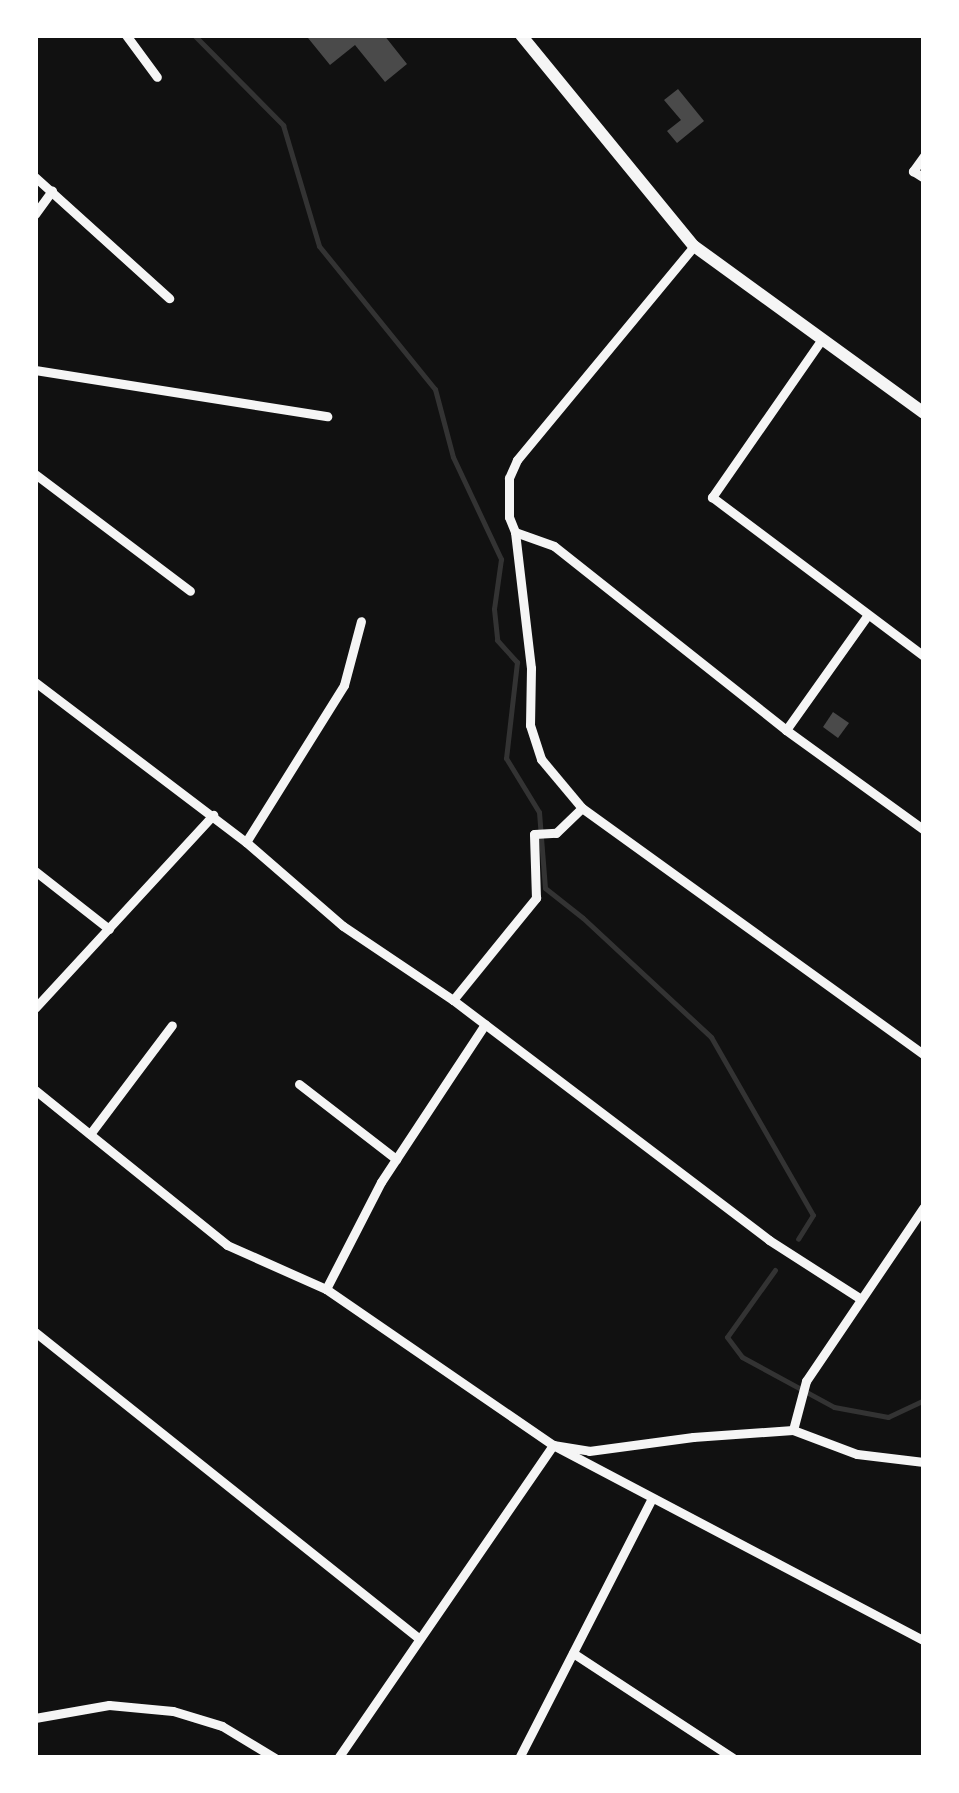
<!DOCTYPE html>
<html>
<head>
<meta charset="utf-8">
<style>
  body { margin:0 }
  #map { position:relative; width:959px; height:1793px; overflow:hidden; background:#111; font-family:Mulish,sans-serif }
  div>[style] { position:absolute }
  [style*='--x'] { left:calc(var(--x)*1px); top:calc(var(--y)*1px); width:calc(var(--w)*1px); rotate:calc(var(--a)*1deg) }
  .stream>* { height:5px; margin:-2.5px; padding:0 2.5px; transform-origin:2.5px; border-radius:2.5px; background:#333 }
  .building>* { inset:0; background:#4a4a4a }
  .minor>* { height:9px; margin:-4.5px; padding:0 4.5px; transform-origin:4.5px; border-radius:4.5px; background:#f5f5f5 }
  .secondary>* { height:12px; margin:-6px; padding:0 6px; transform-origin:6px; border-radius:6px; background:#f5f5f5 }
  span { translate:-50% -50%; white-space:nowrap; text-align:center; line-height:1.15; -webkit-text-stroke:10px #fff; paint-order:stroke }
  .frame { position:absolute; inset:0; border:38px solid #fff; pointer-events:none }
</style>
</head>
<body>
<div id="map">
  <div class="stream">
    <i style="--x:194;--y:35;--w:127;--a:45.3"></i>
    <i style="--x:283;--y:125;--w:126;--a:73.4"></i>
    <i style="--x:319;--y:246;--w:184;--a:51"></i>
    <i style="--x:435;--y:389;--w:70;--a:75.2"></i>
    <i style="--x:453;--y:457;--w:113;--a:64.8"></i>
    <i style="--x:501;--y:559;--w:50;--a:98"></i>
    <i style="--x:494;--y:609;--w:31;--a:84"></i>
    <i style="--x:497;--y:640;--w:30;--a:48"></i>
    <i style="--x:517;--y:662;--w:97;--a:96.5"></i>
    <i style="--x:506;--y:758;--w:63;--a:58.6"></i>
    <i style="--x:539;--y:812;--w:76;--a:85.5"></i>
    <i style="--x:545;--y:888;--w:48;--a:38.3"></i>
    <i style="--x:583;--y:918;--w:175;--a:42.9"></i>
    <i style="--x:711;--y:1037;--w:205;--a:60.2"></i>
    <i style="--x:813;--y:1215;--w:28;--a:122"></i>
    <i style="--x:775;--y:1270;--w:82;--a:125.6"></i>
    <i style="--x:727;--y:1337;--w:25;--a:53"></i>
    <i style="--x:742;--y:1357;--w:105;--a:28.5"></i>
    <i style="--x:834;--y:1407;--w:55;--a:10.5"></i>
    <i style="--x:888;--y:1417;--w:40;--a:-25"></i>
  </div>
  <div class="building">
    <i style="clip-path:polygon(312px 35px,384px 35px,407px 64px,385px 82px,355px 45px,330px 65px,308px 38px)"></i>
    <i style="clip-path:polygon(678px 89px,704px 121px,677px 143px,667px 131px,681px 120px,664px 100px)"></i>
    <i style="clip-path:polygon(833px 712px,849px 723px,838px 738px,823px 727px)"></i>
  </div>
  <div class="minor">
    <i style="--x:126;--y:35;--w:52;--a:53.6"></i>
    <i style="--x:924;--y:156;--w:19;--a:126"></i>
    <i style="--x:913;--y:171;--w:13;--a:32"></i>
    <i style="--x:35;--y:177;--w:181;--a:42.1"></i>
    <i style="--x:35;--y:214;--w:29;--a:-54"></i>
    <i style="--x:694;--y:246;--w:278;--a:129.6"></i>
    <i style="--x:517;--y:460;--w:20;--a:114"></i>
    <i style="--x:509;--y:478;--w:39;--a:90"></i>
    <i style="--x:509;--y:517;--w:16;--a:68"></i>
    <i style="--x:515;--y:532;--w:137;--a:83.3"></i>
    <i style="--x:531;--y:668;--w:57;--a:91"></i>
    <i style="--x:530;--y:725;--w:36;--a:72"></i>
    <i style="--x:541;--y:759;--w:64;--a:50.1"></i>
    <i style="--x:582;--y:808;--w:422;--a:35.8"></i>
    <i style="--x:822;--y:339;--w:193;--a:124.8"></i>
    <i style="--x:712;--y:497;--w:265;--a:36.9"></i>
    <i style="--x:35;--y:370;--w:296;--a:9"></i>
    <i style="--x:35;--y:474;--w:194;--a:37"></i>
    <i style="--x:515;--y:532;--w:41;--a:19.7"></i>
    <i style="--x:554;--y:546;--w:296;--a:38.4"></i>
    <i style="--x:786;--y:730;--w:170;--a:35.9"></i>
    <i style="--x:35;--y:682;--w:265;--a:37.2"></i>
    <i style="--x:246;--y:842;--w:128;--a:40.9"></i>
    <i style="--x:343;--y:926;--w:133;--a:33.9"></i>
    <i style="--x:453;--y:1000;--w:397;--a:37.2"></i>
    <i style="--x:769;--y:1240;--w:109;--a:32.7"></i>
    <i style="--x:786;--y:730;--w:140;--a:-54.6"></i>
    <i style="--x:246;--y:842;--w:185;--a:-58"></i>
    <i style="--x:344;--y:685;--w:66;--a:-75.1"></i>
    <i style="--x:35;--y:871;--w:94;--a:38.1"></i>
    <i style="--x:453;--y:1000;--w:132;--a:-50.9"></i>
    <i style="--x:536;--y:898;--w:64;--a:-91.8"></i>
    <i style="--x:534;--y:834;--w:22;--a:-3"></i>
    <i style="--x:556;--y:833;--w:36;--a:-44"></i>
    <i style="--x:35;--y:1008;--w:263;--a:-47.3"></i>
    <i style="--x:299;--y:1084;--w:123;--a:37.7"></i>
    <i style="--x:35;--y:1090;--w:247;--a:38.9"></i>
    <i style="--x:227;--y:1245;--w:108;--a:24"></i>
    <i style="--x:326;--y:1289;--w:275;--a:34.5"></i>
    <i style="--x:553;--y:1445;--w:36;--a:9"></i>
    <i style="--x:589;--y:1451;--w:105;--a:-7.7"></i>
    <i style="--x:693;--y:1437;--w:100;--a:-4"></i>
    <i style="--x:793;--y:1430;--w:68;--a:20.6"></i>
    <i style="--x:857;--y:1454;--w:67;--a:6.8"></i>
    <i style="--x:90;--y:1134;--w:136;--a:-53"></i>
    <i style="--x:326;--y:1289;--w:120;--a:-62.8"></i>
    <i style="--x:381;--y:1182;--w:189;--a:-56.6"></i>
    <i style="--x:35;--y:1332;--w:491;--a:38.6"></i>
    <i style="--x:793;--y:1430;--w:51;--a:-75.1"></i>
    <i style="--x:806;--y:1381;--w:210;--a:-55.9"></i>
    <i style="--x:573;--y:1653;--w:191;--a:33.3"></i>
    <i style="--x:35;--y:1718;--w:75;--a:-10"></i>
    <i style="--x:109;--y:1705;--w:64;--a:5.4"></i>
    <i style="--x:173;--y:1711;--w:51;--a:17"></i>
    <i style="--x:222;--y:1726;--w:62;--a:31.1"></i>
    <i style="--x:338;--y:1758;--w:380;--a:-55.5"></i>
    <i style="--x:553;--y:1445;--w:420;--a:27.8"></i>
    <i style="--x:519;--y:1758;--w:290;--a:-62.9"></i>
  </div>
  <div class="secondary">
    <i style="--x:521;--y:35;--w:273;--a:50.7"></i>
    <i style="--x:694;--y:246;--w:284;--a:36"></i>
  </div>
  <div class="frame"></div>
</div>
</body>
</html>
